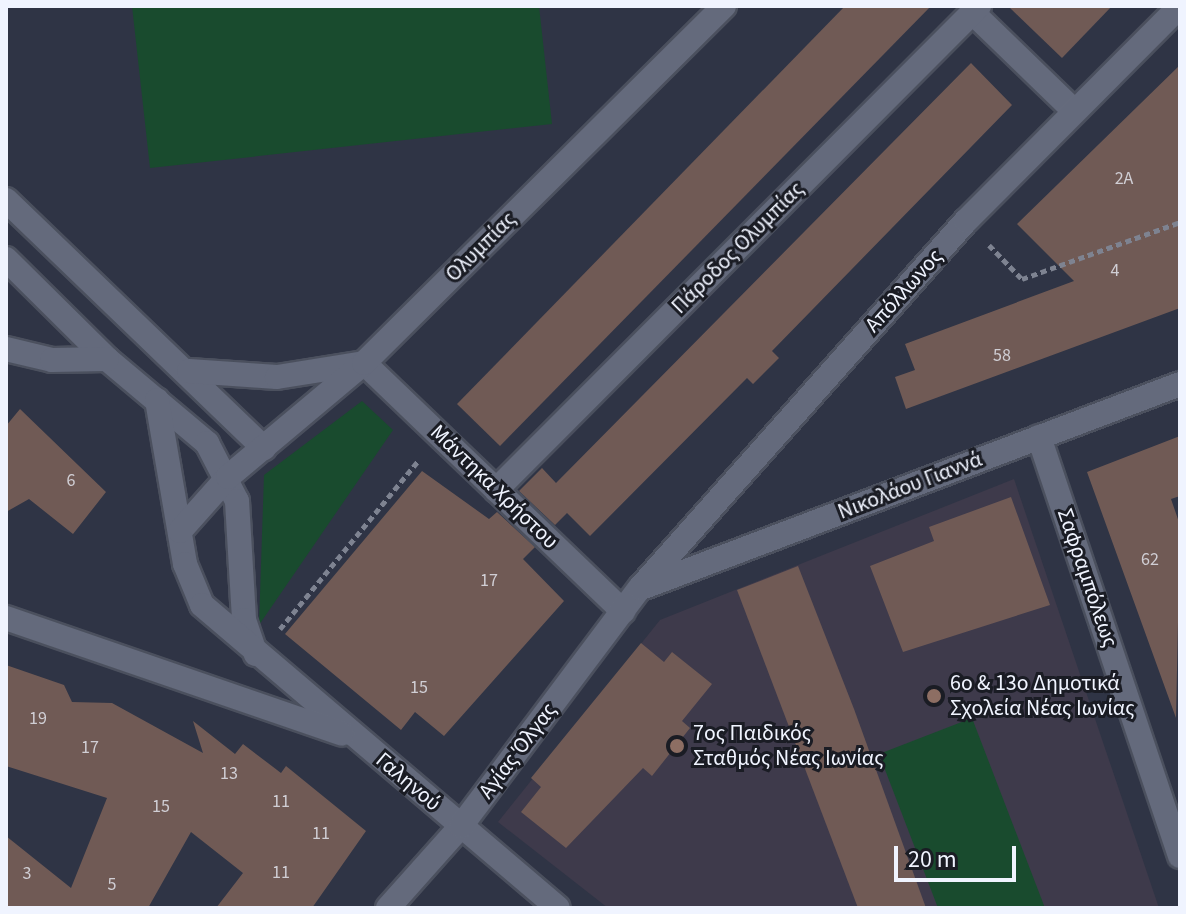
<!DOCTYPE html>
<html>
<head>
<meta charset="utf-8">
<style>
  body { margin:0 }
  #map { position:relative; width:1186px; height:914px; overflow:hidden; background:#2f3445; font-family:"Source Sans 3",sans-serif }
  div>[style] { position:absolute }
  [style*='--x'] { left:calc(var(--x)*1px); top:calc(var(--y)*1px); width:calc(var(--w)*1px); rotate:calc(var(--a)*1deg) }
  .education>* { inset:0; background:#3e3a4b }
  .green>* { inset:0; background:#194b2e }
  .building>* { inset:0; background:#705a55 }
  .path>* { height:5px; margin-top:-2.5px; transform-origin:0; background:repeating-linear-gradient(90deg,#7e8391 0 6px,transparent 0 10px) }
  .roads { filter:drop-shadow(2px 0 #4b505e) drop-shadow(-2px 0 #4b505e) drop-shadow(0 2px #4b505e) drop-shadow(0 -2px #4b505e) }
  .minor>* { height:24px; margin:-12px; padding:0 12px; transform-origin:12px; border-radius:12px; background:#646a7c }
  .dots>* { width:22px; height:22px; translate:-50% -50%; box-sizing:border-box; border:4px solid #1a1c24; border-radius:50% }
  span { translate:-50% -50%; white-space:nowrap; text-align:center; line-height:1.15; -webkit-text-stroke:6px #1a1c24; paint-order:stroke }
  .number-label { font-size:18px; color:#d0ced4 }
  .number-label span { -webkit-text-stroke-width:0 }
  .street-label { font-size:22px; color:#f0f4ff }
  .poi-label { font-size:22px; color:#f0f4ff }
  .left { translate:0 -50%; text-align:left }
  .frame { position:absolute; inset:0; border:8px solid #f0f4ff; pointer-events:none }
  .scale { position:absolute; left:894px; top:846px; width:122px; height:36px; box-sizing:border-box; border:4px solid #f0f4ff; border-top:0; padding-left:10px; font-size:24px; line-height:28px; white-space:nowrap; color:#f0f4ff; -webkit-text-stroke:6px #1a1c24; paint-order:stroke }
</style>
</head>
<body>
<div id="map">
  <div class="education">
    <i style="clip-path:polygon(1014px 479px,1159px 908px,608px 908px,498px 822px,660px 620px)"></i>
  </div>
  <div class="green">
    <i style="clip-path:polygon(132px 6px,539px 6px,552px 124px,150px 168px)"></i>
    <i style="clip-path:polygon(362px 401px,393px 430px,259px 625px,264px 475px)"></i>
    <i style="clip-path:polygon(972px 718px,1045px 908px,938px 908px,879px 754px)"></i>
  </div>
  <div class="building">
    <i style="clip-path:polygon(845px 6px,931px 6px,500px 446px,457px 404px)"></i>
    <i style="clip-path:polygon(1008px 6px,1112px 6px,1062px 58px)"></i>
    <i style="clip-path:polygon(971px 63px,1012px 105px,772px 351px,779px 358px,753px 384px,747px 378px,590px 536px,567px 513px,555px 525px,519px 491px,542px 468px,556px 483px)"></i>
    <i style="clip-path:polygon(1180px 65px,1180px 308px,906px 409px,895px 377px,915px 370px,905px 344px,1074px 281px,1017px 224px)"></i>
    <i style="clip-path:polygon(20px 409px,106px 492px,73px 534px,29px 499px,6px 512px,6px 426px)"></i>
    <i style="clip-path:polygon(1180px 436px,1180px 496px,1171px 499px,1180px 525px,1176px 718px,1087px 472px)"></i>
    <i style="clip-path:polygon(422px 471px,489px 519px,497px 512px,535px 547px,523px 559px,564px 601px,444px 736px,415px 712px,401px 730px,285px 634px)"></i>
    <i style="clip-path:polygon(1011px 497px,1050px 605px,903px 652px,870px 566px,934px 541px,929px 527px)"></i>
    <i style="clip-path:polygon(798px 566px,854px 709px,926px 908px,858px 908px,737px 590px)"></i>
    <i style="clip-path:polygon(641px 643px,664px 662px,672px 652px,712px 684px,682px 721px,690px 728px,652px 776px,643px 768px,566px 848px,521px 812px,541px 787px,531px 778px)"></i>
    <i style="clip-path:polygon(6px 665px,64px 685px,72px 702px,112px 703px,203px 753px,193px 721px,235px 754px,243px 744px,281px 773px,286px 766px,366px 831px,312px 908px,216px 908px,243px 873px,191px 832px,148px 908px,6px 908px,6px 836px,71px 888px,107px 798px,6px 766px)"></i>
  </div>
  <div class="path">
    <i style="--x:989;--y:245;--w:47;--a:45.9"></i>
    <i style="--x:1022;--y:279;--w:168;--a:-19.8"></i>
    <i style="--x:280;--y:629;--w:217;--a:-50.6"></i>
  </div>
  <div class="roads">
    <div class="minor">
      <i style="--x:973;--y:13;--w:141;--a:44.1"></i>
      <i style="--x:6;--y:200;--w:358;--a:43.9"></i>
      <i style="--x:6;--y:259;--w:142;--a:44.7"></i>
      <i style="--x:107;--y:359;--w:131;--a:40"></i>
      <i style="--x:207;--y:443;--w:65;--a:62.7"></i>
      <i style="--x:237;--y:501;--w:119;--a:86.6"></i>
      <i style="--x:244;--y:620;--w:36;--a:71"></i>
      <i style="--x:6;--y:349;--w:47;--a:13.4"></i>
      <i style="--x:52;--y:360;--w:55;--a:-1"></i>
      <i style="--x:364;--y:363;--w:359;--a:43.8"></i>
      <i style="--x:189;--y:371;--w:88;--a:3.9"></i>
      <i style="--x:277;--y:377;--w:88;--a:-9.1"></i>
      <i style="--x:157;--y:400;--w:166;--a:80.3"></i>
      <i style="--x:185;--y:564;--w:44;--a:67.5"></i>
      <i style="--x:202;--y:605;--w:467;--a:40.4"></i>
      <i style="--x:1039;--y:437;--w:442;--a:71.4"></i>
      <i style="--x:496;--y:490;--w:684;--a:-45.06"></i>
      <i style="--x:180;--y:531;--w:72;--a:-48.4"></i>
      <i style="--x:228;--y:477;--w:177;--a:-40"></i>
      <i style="--x:364;--y:363;--w:507;--a:-44.76"></i>
      <i style="--x:644;--y:587;--w:573;--a:-20.74"></i>
      <i style="--x:6;--y:618;--w:355;--a:19"></i>
      <i style="--x:388;--y:908;--w:110;--a:-48.3"></i>
      <i style="--x:461;--y:826;--w:298;--a:-53.1"></i>
      <i style="--x:640;--y:588;--w:491;--a:-48.4"></i>
      <i style="--x:966;--y:221;--w:303;--a:-45.1"></i>
    </div>
  </div>
  <div class="dots">
    <i style="left:934px;top:696px;background:#8d6e63"></i>
    <i style="left:677px;top:746px;background:#8d6e63"></i>
  </div>
  <div class="number-label">
    <span style="left:1124px;top:179px">2A</span>
    <span style="left:1115px;top:271px">4</span>
    <span style="left:1002px;top:356px">58</span>
    <span style="left:71px;top:481px">6</span>
    <span style="left:1150px;top:560px">62</span>
    <span style="left:489px;top:581px">17</span>
    <span style="left:419px;top:688px">15</span>
    <span style="left:38px;top:719px">19</span>
    <span style="left:90px;top:748px">17</span>
    <span style="left:229px;top:774px">13</span>
    <span style="left:281px;top:802px">11</span>
    <span style="left:161px;top:807px">15</span>
    <span style="left:321px;top:834px">11</span>
    <span style="left:281px;top:873px">11</span>
    <span style="left:27px;top:874px">3</span>
    <span style="left:112px;top:885px">5</span>
  </div>
  <div class="street-label">
    <span style="left:481px;top:247px;rotate:-45deg">Ολυμπίας</span>
    <span style="left:738px;top:248px;rotate:-45deg">Πάροδος Ολυμπίας</span>
    <span style="left:904px;top:291px;rotate:-48deg">Απόλλωνος</span>
    <span style="left:910px;top:486px;rotate:-21deg">Νικολάου Γιαννά</span>
    <span style="left:494px;top:487px;rotate:44deg">Μάντηκα Χρήστου</span>
    <span style="left:1087px;top:578px;rotate:71deg">Σαφραμπόλεως</span>
    <span style="left:518px;top:751px;rotate:-53deg">Αγίας Όλγας</span>
    <span style="left:408px;top:782px;rotate:40deg">Γαληνού</span>
  </div>
  <div class="poi-label">
    <span class="left" style="left:950px;top:696px">6ο &amp; 13ο Δημοτικά<br>Σχολεία Νέας Ιωνίας</span>
    <span class="left" style="left:693px;top:746px">7ος Παιδικός<br>Σταθμός Νέας Ιωνίας</span>
  </div>
  <div class="frame"></div>
  <div class="scale">20 m</div>
</div>
</body>
</html>
